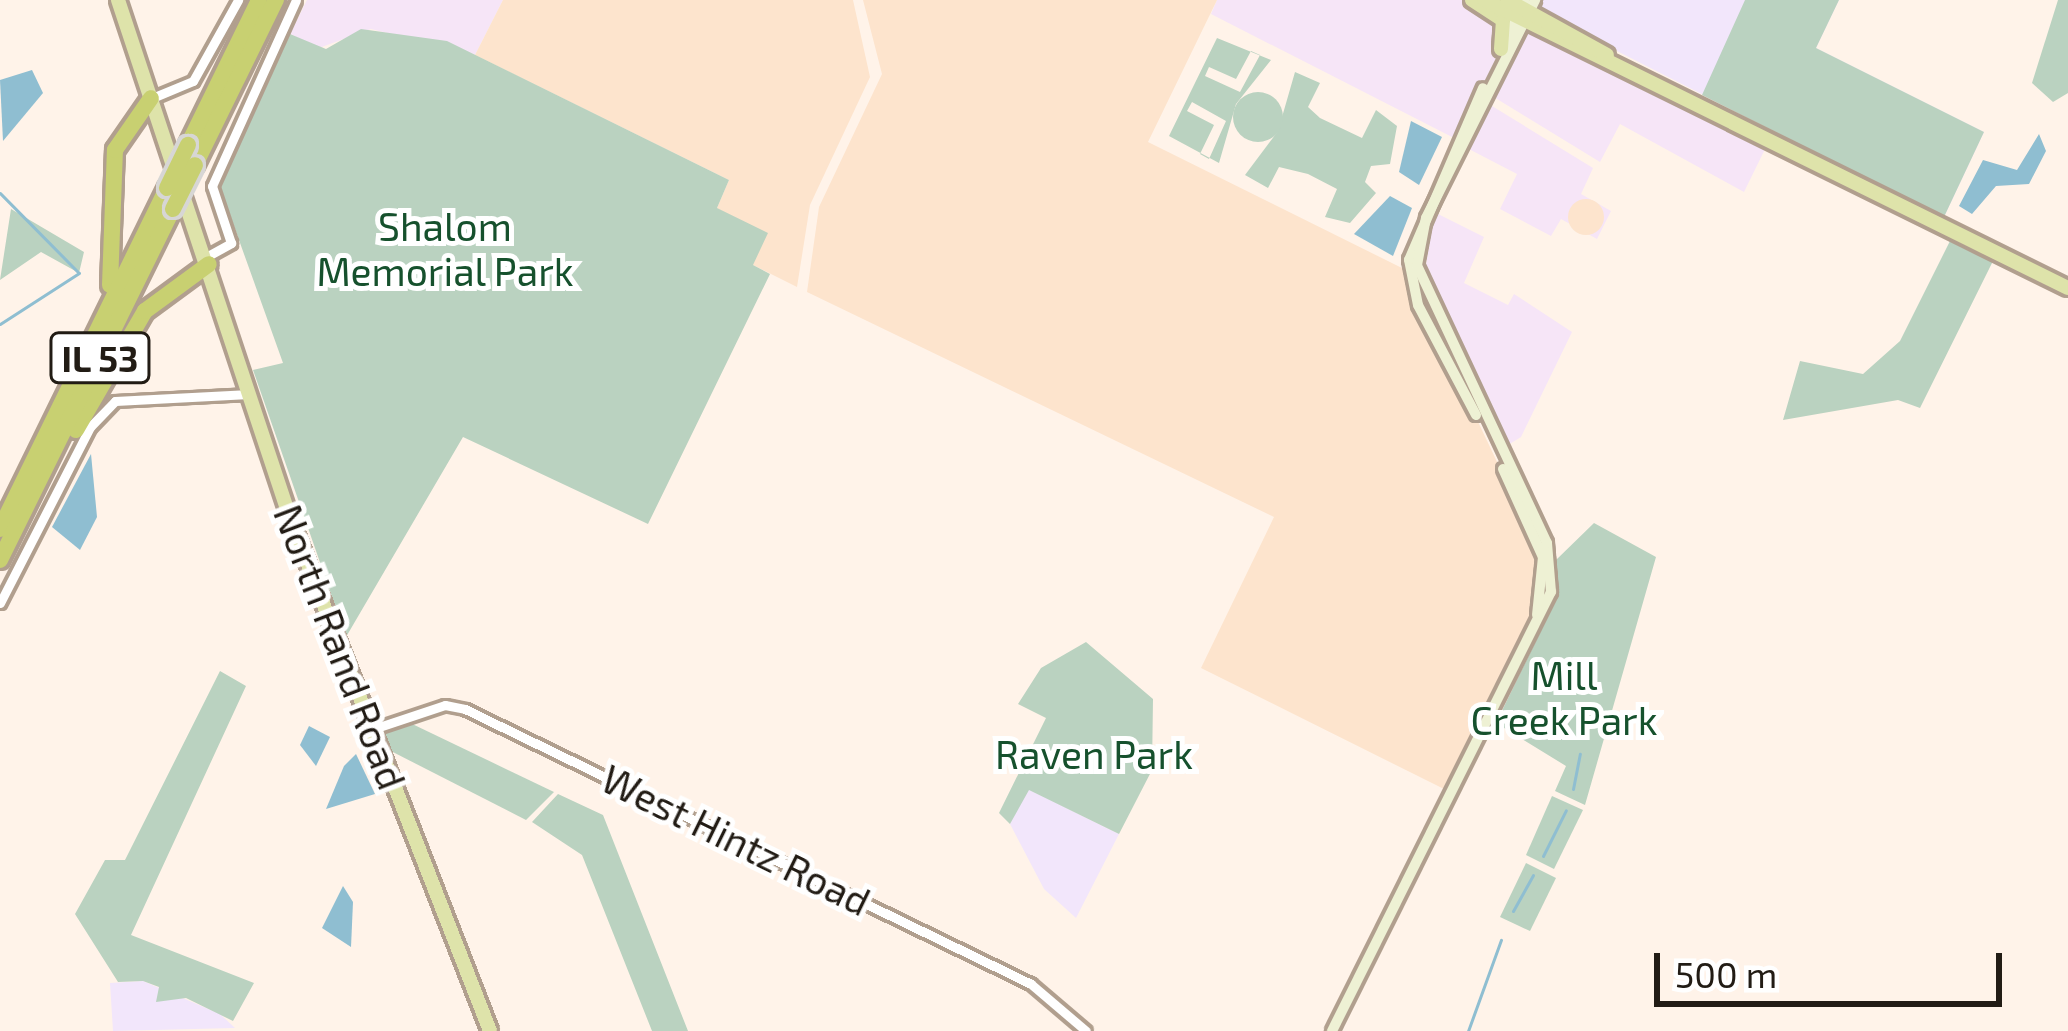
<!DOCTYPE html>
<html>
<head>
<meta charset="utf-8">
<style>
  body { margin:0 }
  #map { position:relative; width:2068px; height:1031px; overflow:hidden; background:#fff3e9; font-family:"Exo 2",sans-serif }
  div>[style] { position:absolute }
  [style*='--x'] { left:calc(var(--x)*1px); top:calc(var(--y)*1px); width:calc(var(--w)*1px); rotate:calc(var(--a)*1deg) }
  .commercial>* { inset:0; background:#f6e5f7 }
  .built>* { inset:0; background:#fde4cd }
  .round { border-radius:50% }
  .education>* { inset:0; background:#f2e6fb }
  .green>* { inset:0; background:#bad2c0 }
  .water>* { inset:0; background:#8fbed1 }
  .stream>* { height:3px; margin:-1.5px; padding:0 1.5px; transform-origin:1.5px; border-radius:1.5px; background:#8fbed1 }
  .roads { filter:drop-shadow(3px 0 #b19f8e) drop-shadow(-3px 0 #b19f8e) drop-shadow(0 3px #b19f8e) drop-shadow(0 -3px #b19f8e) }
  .tertiary>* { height:9px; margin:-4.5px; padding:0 4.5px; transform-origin:4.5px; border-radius:4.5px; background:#fff }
  .secondary>* { height:10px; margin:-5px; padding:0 5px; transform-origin:5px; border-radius:5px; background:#eef1d4 }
  .primary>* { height:14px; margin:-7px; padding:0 7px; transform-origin:7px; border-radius:7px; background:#dee3aa }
  .motorway>* { height:16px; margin:-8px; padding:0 8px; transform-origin:8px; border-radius:8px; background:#c8d071 }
  .bridges { filter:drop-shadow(3px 0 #d7d6d5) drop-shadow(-3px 0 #d7d6d5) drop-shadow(0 3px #d7d6d5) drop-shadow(0 -3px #d7d6d5) }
  .motorway-bridge>* { height:16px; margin:-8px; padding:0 8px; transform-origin:8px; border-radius:8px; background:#c8d071 }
  span { translate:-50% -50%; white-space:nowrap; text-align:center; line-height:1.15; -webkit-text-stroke:10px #fff; paint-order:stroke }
  .shield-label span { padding:3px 9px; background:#fff; border:3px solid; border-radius:9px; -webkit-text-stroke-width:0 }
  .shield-label { font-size:36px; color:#221c15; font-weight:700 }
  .park-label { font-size:39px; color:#16512d }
  .street-label { font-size:39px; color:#221c15 }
  .scale { position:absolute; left:1654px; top:953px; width:348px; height:54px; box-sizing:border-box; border:6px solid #221c15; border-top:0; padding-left:15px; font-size:36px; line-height:42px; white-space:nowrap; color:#221c15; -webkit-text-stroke:9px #fff; paint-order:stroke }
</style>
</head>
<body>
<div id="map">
  <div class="commercial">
    <i style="clip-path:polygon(307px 0,503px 0,475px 55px,371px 29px,319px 48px,290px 34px)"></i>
    <i style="clip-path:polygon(1217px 0,1469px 0,1768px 143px,1744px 192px,1620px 124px,1600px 162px,1479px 88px,1454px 138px,1211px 14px)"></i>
    <i style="clip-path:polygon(1492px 106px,1593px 168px,1581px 194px,1611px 211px,1597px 239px,1561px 219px,1551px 236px,1500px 209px,1517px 174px,1465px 147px)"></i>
    <i style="clip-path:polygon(1434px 212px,1484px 237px,1464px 283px,1508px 305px,1514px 294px,1572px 332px,1521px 437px,1503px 448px,1423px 285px)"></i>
  </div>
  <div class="built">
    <i style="clip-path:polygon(503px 0,853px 0,870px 77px,810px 205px,797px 287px,753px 265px,717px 208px,729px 180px,475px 55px)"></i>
    <i style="clip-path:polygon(863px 0,1217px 0,1148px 142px,1406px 270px,1536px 544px,1537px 604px,1444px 789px,1201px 668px,1274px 517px,807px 292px,819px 207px,882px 74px)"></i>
    <i class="round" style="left:1568px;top:199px;width:36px;height:36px"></i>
  </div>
  <div class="education">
    <i style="clip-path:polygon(1540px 0,1839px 0,1816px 48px,1984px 132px,1944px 217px,1544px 14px)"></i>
    <i style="clip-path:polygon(1028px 789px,1119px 834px,1076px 918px,1044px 889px,1010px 824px)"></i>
    <i style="clip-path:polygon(143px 981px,220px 1014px,235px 1028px,113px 1031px,110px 983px)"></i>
  </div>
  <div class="green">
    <i style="clip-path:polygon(1745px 0,1839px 0,1816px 48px,1984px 132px,1944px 217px,1702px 95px)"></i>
    <i style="clip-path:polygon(2058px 0,2068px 0,2068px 93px,2053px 102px,2032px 83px)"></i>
    <i style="clip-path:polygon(361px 29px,447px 41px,729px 180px,717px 208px,768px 233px,753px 265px,770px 274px,648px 524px,463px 437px,346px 637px,253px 370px,283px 363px,220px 187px,290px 34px,326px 49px)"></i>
    <i style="clip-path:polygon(evenodd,1217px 38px,1271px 60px,1236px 104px,1219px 163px,1169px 136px,1217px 38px,1251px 51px,1260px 55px,1240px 92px,1205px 76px,1209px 67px,1236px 79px,1251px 51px,1217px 38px,1192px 102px,1226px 121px,1209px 159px,1200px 154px,1214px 125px,1187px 111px,1192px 102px)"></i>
    <i style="clip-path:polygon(1295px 72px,1320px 83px,1308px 107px,1320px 118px,1362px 138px,1376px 110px,1397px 126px,1390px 164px,1371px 166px,1365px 182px,1376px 193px,1350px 223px,1325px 217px,1337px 189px,1308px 174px,1279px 167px,1268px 188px,1245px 175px,1278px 131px)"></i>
    <i class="round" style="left:1233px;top:92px;width:50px;height:50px"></i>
    <i style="clip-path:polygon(11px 209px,84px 252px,79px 273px,41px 252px,0 280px)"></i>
    <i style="clip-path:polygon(1952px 237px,1994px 259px,1920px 408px,1898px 400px,1783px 420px,1800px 361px,1863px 374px,1900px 341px)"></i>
    <i style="clip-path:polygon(1594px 523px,1656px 557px,1585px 805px,1555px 791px,1566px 766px,1496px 723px,1549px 614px,1556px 560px)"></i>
    <i style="clip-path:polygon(1086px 642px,1153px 699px,1152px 770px,1119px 834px,1029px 790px,1010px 824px,999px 813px,1046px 718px,1018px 704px,1041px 668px)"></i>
    <i style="clip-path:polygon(220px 671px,246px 686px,131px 935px,254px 983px,233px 1021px,186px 998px,156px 1002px,159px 987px,143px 981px,118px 982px,75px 914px,105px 860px,125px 860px)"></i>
    <i style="clip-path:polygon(406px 721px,554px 792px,526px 820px,385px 748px,380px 732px)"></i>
    <i style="clip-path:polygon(558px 794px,603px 815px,688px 1031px,652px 1031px,582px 855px,532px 822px)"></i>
    <i style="clip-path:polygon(1552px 796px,1583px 810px,1554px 869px,1526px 855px)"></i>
    <i style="clip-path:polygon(1526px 863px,1556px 878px,1530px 931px,1500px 917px)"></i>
  </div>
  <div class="water">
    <i style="clip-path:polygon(32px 70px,43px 93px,3px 141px,0 80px)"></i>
    <i style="clip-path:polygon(1411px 121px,1442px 137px,1419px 185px,1399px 172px)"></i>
    <i style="clip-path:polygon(2039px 134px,2046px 151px,2029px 184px,1996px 186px,1972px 214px,1959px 206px,1983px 160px,2017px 170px)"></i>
    <i style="clip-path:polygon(1390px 196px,1412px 208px,1393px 256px,1354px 234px)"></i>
    <i style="clip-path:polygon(91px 454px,97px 517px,80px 550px,52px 527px)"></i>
    <i style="clip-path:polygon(309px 726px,330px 737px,316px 766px,300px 745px)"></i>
    <i style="clip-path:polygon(356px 754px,375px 794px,326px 809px,344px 766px)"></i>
    <i style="clip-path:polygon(343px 886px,353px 902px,351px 947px,322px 928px)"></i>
  </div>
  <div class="stream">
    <i style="--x:0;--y:193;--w:112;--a:45.4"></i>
    <i style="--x:79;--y:273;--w:94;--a:147.2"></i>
    <i style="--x:1573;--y:789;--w:36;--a:-79"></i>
    <i style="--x:1543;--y:856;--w:51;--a:-63.4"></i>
    <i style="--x:1513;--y:911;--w:41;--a:-60.9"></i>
    <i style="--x:1468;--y:1031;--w:97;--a:-70.1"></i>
  </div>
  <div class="roads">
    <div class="tertiary">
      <i style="--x:152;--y:98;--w:44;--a:-22.5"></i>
      <i style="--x:193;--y:81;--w:93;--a:-60.9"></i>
      <i style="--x:206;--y:257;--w:29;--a:-29"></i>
      <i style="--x:231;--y:243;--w:60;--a:-108.4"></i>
      <i style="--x:212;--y:186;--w:204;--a:-65.7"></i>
      <i style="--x:0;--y:603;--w:198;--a:-62.9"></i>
      <i style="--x:90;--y:427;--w:36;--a:-46"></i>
      <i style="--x:115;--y:401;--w:134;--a:-3"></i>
      <i style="--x:370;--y:730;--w:79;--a:-18.4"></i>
      <i style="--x:445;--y:705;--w:20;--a:11"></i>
      <i style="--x:465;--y:709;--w:629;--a:25.91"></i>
      <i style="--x:1031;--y:984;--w:72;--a:40.5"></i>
    </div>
    <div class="secondary">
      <i style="--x:1504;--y:44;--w:49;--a:-64.5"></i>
      <i style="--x:1476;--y:415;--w:124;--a:-117.8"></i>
      <i style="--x:1418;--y:305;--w:46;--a:-101.3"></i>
      <i style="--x:1409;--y:260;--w:187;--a:-66.7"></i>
      <i style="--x:1503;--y:469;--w:97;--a:65.6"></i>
      <i style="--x:1543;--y:557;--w:58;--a:95.9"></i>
      <i style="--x:1332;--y:1031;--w:491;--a:-63.5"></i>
      <i style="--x:1551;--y:592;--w:49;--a:-94.7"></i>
      <i style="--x:1547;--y:543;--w:307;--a:-115.1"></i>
      <i style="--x:1417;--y:265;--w:48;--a:-79.2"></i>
      <i style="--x:1426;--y:218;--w:244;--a:-63.4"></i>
    </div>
    <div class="primary">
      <i style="--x:118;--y:0;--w:549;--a:71.63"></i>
      <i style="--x:291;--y:521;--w:547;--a:68.68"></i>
      <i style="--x:1472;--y:0;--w:37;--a:33"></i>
      <i style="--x:1503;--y:20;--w:29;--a:94"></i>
      <i style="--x:1484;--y:0;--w:651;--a:26.25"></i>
      <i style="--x:1507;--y:0;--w:114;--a:28.8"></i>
    </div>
    <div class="motorway">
      <i style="--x:188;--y:145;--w:161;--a:-63.9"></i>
      <i style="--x:195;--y:165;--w:184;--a:-63.9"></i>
      <i style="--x:110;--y:285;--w:135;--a:-87.9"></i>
      <i style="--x:115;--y:150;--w:63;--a:-55.3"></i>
      <i style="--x:76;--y:430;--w:138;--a:-59.9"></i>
      <i style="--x:145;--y:311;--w:79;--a:-36.3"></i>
      <i style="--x:0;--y:529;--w:380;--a:-63.9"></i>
      <i style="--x:0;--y:560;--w:391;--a:-63.8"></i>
    </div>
  </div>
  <div class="bridges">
    <div class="motorway-bridge">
      <i style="--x:167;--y:188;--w:48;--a:-64"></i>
      <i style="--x:173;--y:209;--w:49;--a:-63.4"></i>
    </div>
  </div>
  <div class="shield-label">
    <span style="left:100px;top:358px">IL 53</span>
  </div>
  <div class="park-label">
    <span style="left:445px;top:249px">Shalom<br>Memorial Park</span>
    <span style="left:1564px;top:698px">Mill<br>Creek Park</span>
    <span style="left:1094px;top:754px">Raven Park</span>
  </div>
  <div class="street-label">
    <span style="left:340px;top:647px;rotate:69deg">North Rand Road</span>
    <span style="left:736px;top:840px;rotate:26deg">West Hintz Road</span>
  </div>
  <div class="scale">500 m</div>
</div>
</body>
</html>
